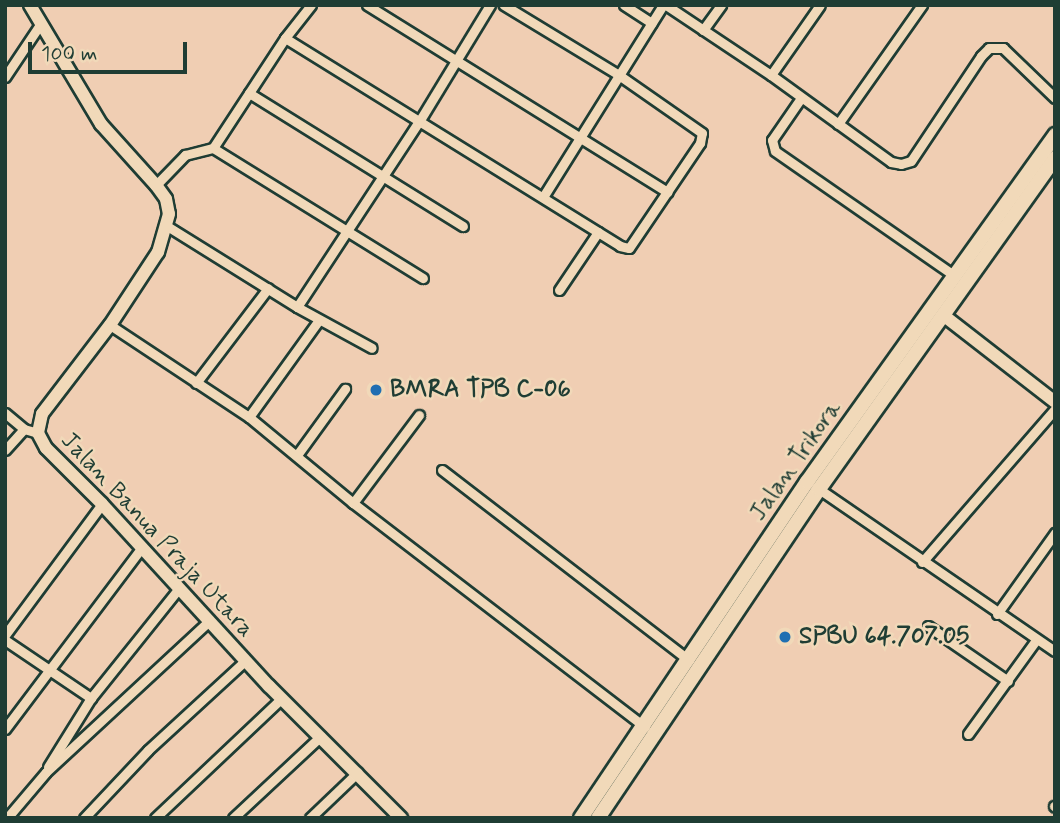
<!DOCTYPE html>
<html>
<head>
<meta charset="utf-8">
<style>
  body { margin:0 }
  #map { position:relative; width:1060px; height:823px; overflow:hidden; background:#f0ceb3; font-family:Mynerve,sans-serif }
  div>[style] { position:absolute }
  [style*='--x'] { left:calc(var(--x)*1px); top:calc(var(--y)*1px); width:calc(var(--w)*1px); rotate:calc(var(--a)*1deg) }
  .roads { filter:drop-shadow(2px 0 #1f3d34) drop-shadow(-2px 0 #1f3d34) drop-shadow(0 2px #1f3d34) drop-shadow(0 -2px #1f3d34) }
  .street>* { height:9px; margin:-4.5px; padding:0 4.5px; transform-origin:4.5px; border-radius:4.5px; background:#f1d9b9 }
  .secondary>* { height:12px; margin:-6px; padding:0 6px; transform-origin:6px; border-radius:6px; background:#f1d9b9 }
  .primary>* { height:14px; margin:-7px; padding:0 7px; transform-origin:7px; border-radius:7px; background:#f1d9b9 }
  .dots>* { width:19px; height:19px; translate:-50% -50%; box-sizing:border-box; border:4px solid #f1d9b9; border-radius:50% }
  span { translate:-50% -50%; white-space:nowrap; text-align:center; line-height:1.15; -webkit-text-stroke:5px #f1d9b9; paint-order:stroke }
  .poi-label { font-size:24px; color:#1f3d34; font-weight:700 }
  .left { translate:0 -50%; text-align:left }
  .street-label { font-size:24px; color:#1f3d34 }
  .frame { position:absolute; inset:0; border:7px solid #1f3d34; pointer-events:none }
  .scale { position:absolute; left:28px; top:42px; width:159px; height:32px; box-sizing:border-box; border:4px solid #1f3d34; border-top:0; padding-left:9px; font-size:21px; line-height:24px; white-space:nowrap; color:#1f3d34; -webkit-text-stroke:5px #f1d9b9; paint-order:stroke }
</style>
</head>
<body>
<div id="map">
  <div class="roads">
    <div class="street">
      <i style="--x:367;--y:5;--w:354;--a:31.9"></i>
      <i style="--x:624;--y:5;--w:33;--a:33"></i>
      <i style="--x:666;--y:5;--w:126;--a:33.7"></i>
      <i style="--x:771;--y:75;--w:148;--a:35.9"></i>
      <i style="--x:891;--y:162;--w:10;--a:11"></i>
      <i style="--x:901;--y:164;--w:10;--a:-17"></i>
      <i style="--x:911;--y:161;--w:126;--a:-56.3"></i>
      <i style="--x:981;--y:56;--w:11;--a:-45"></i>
      <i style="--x:989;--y:48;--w:14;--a:0"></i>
      <i style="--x:1003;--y:48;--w:72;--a:43.9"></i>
      <i style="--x:703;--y:30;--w:31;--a:-54"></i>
      <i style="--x:285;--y:38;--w:394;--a:31.8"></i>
      <i style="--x:620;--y:246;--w:9;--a:13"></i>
      <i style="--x:629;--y:248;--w:127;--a:-55.9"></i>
      <i style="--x:700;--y:143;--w:10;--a:-79"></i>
      <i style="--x:702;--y:133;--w:101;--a:-145.1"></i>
      <i style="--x:619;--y:75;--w:135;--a:-148.7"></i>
      <i style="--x:771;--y:75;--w:85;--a:-55"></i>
      <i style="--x:5;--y:77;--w:65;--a:-56.3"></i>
      <i style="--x:249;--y:93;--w:252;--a:31.9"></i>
      <i style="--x:801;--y:98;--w:51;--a:124.6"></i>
      <i style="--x:772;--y:140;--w:11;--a:75"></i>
      <i style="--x:775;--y:151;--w:219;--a:34.8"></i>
      <i style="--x:838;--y:124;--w:146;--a:-54.8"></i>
      <i style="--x:213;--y:148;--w:247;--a:31.8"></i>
      <i style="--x:156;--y:185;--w:42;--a:-46"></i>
      <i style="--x:185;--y:155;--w:29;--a:-14"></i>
      <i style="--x:213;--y:148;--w:131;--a:-56.8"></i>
      <i style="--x:285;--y:38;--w:42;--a:-51.8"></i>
      <i style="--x:543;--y:197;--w:226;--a:-58"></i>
      <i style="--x:167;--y:226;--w:153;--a:31.9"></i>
      <i style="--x:297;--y:307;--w:85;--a:28.7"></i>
      <i style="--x:559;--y:290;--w:70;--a:-56.1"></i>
      <i style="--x:297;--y:307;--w:224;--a:-56.7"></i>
      <i style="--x:420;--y:120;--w:135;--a:-58.7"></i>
      <i style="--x:110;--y:325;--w:167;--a:33.5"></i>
      <i style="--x:249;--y:417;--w:135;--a:39.6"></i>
      <i style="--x:353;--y:503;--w:368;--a:37.5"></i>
      <i style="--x:196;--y:383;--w:119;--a:-52.8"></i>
      <i style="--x:5;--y:413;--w:25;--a:40"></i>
      <i style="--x:24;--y:429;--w:15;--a:16"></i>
      <i style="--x:249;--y:417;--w:120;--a:-54.2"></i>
      <i style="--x:5;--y:450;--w:28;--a:-48"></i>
      <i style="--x:297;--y:455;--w:82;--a:-54"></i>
      <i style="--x:442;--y:470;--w:312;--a:37.6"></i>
      <i style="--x:819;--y:489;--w:286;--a:34.5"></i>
      <i style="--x:353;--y:503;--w:110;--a:-53.1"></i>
      <i style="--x:922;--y:562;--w:203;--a:-49"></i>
      <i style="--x:997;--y:614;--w:100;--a:-54.4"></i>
      <i style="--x:928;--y:626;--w:97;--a:34.5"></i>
      <i style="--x:5;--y:635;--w:163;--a:-53.5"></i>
      <i style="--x:5;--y:640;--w:104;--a:34"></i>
      <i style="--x:5;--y:729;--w:228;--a:-53"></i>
      <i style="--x:968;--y:734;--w:116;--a:-54.1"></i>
      <i style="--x:48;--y:767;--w:81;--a:-58.1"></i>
      <i style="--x:91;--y:698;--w:141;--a:-51.3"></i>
      <i style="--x:1054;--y:806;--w:1;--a:45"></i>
      <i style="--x:7;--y:818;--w:60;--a:-49.7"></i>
      <i style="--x:46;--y:772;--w:222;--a:-42.8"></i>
      <i style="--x:84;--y:818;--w:93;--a:-46.7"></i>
      <i style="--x:148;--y:750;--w:133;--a:-42.6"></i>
      <i style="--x:155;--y:818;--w:175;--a:-43.4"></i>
      <i style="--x:233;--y:818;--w:120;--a:-43"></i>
      <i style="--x:310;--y:818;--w:66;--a:-43.8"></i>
    </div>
    <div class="secondary">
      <i style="--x:30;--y:5;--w:139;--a:59.2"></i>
      <i style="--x:101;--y:124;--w:82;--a:48"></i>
      <i style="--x:156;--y:185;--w:17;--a:54"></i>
      <i style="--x:166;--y:199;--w:15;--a:79"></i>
      <i style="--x:169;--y:214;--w:40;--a:106"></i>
      <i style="--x:158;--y:252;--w:87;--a:123.3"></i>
      <i style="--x:110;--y:325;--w:112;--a:127.4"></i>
      <i style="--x:42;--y:414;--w:19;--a:102"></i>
      <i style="--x:38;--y:433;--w:17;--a:62"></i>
      <i style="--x:46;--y:448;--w:79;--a:45"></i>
      <i style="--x:102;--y:504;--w:247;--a:47.5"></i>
      <i style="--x:269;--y:686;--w:187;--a:45"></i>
      <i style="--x:943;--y:315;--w:142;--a:37.8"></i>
    </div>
    <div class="primary">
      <i style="--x:581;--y:818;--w:405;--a:-56.1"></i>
      <i style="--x:807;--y:482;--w:427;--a:-54.4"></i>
      <i style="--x:598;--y:818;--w:396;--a:-56.1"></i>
      <i style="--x:819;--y:489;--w:407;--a:-54.5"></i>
    </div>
  </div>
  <div class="dots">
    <i style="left:376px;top:390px;background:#1f6fb2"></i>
    <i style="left:785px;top:637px;background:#1f6fb2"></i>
  </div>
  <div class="poi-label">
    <span class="left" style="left:390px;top:390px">BMRA TPB C-06</span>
    <span class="left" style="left:799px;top:637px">SPBU 64.707.05</span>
  </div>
  <div class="street-label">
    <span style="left:796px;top:461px;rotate:-55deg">Jalan Trikora</span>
    <span style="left:157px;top:535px;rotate:47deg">Jalan Banua Praja Utara</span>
  </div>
  <div class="frame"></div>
  <div class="scale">100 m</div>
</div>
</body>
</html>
